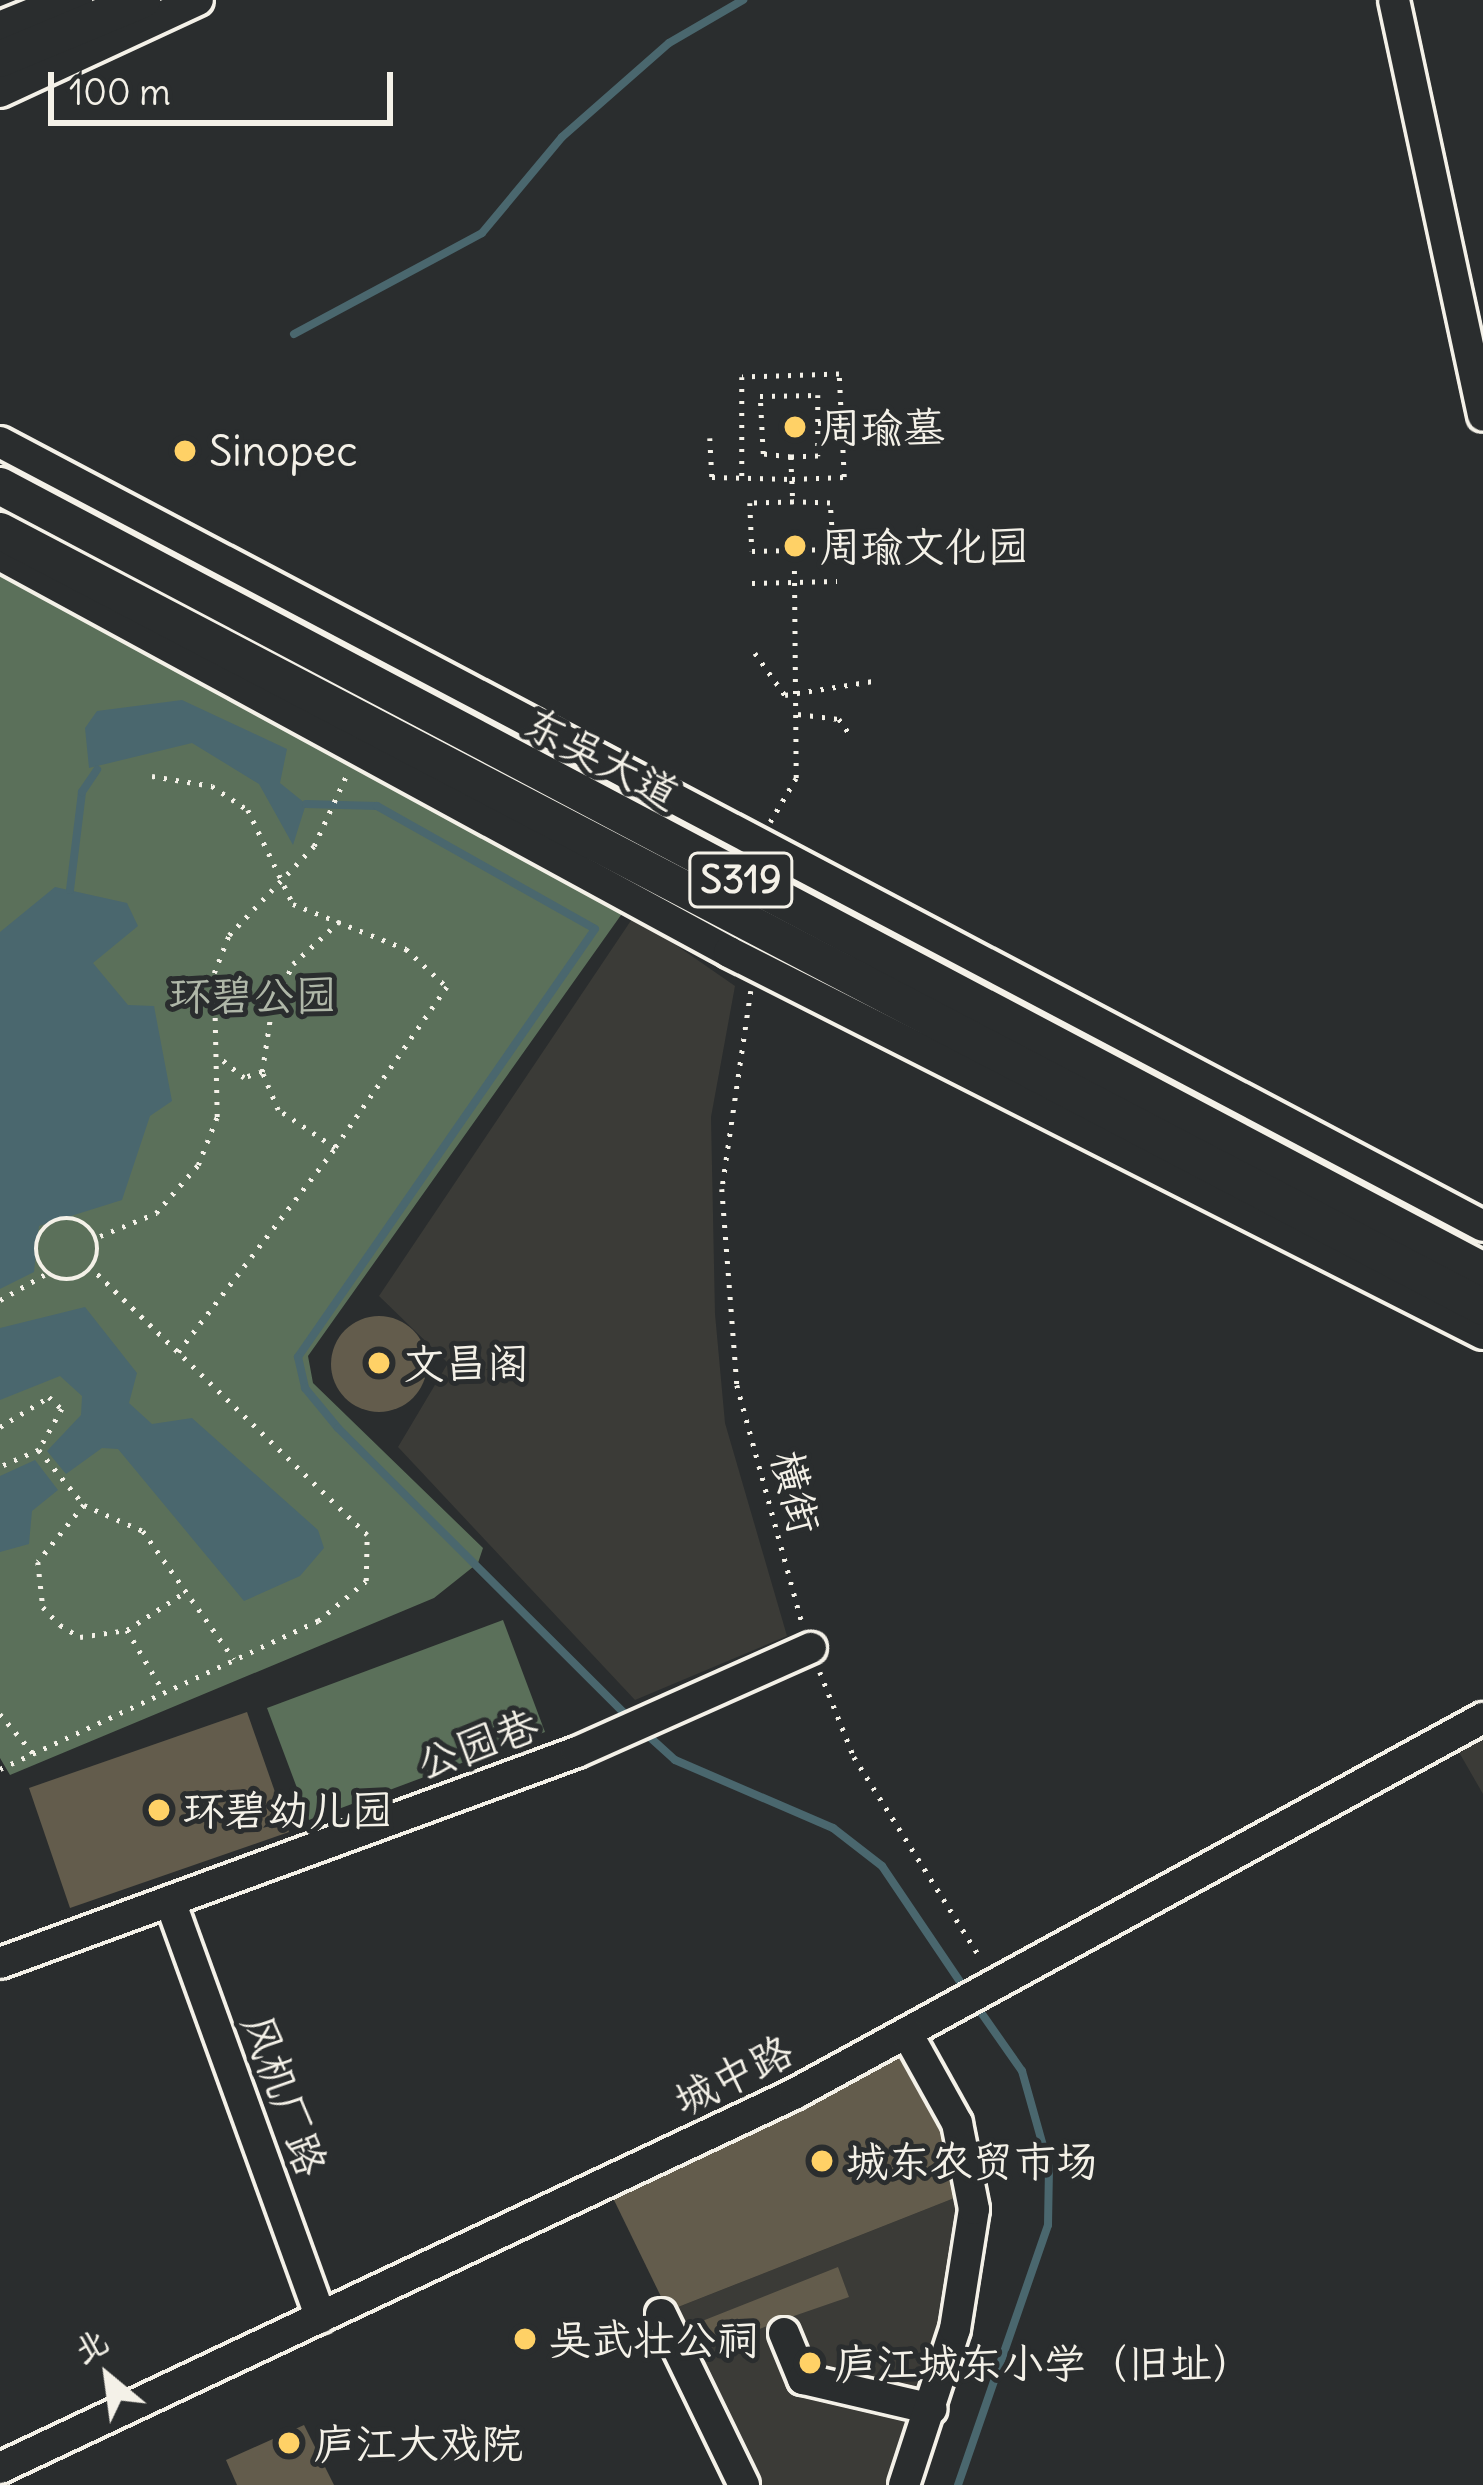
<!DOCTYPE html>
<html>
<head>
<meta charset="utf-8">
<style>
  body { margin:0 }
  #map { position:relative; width:1483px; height:2485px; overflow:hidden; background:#2a2d2e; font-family:Delius,"LXGW WenKai TC",sans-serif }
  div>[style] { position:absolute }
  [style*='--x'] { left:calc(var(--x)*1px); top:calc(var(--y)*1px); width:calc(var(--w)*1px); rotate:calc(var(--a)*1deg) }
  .built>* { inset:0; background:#3b3b37 }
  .green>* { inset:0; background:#5b705a }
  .water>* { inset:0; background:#4a676e }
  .stream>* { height:8px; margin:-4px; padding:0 4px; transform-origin:4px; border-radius:4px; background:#4a676e }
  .building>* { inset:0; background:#635c4c }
  .round { border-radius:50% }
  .path>* { height:4.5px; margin-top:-2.25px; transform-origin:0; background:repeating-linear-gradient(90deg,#f4f1e8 0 3px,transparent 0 12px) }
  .path>.ring { margin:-2.25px; padding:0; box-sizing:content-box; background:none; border:4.5px solid #f4f1e8; border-radius:50% }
  .roads { filter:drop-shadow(3px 0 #f4f1e8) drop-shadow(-3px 0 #f4f1e8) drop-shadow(0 3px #f4f1e8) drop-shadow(0 -3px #f4f1e8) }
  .minor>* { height:30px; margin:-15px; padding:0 15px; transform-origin:15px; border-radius:15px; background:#2a2d2e }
  .major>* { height:36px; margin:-18px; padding:0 18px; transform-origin:18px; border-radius:18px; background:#2a2d2e }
  .dots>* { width:33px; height:33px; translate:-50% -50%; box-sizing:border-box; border:6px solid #2a2d2e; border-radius:50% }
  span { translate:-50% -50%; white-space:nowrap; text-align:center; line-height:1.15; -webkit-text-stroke:10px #2a2d2e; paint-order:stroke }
  .shield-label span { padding:3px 9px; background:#2a2d2e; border:3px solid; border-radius:9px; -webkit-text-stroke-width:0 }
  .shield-label { font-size:39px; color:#f4f1e8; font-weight:700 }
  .poi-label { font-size:42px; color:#f4f1e8 }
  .left { translate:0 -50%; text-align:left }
  .street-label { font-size:42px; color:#f4f1e8 }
  .park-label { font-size:42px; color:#afb7a8 }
  .north { position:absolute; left:48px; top:2317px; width:120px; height:120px; -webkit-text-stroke:9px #2a2d2e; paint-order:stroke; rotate:331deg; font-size:33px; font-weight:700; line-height:48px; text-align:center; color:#f4f1e8 }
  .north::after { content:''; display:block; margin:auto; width:42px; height:54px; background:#f4f1e8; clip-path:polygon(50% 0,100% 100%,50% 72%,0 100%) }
  .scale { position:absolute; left:48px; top:72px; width:345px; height:54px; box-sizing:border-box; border:6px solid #f4f1e8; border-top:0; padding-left:15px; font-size:36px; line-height:42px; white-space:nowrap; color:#f4f1e8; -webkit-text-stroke:9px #2a2d2e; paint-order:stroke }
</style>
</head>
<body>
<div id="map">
  <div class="built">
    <i style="clip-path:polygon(634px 916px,735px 986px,711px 1117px,715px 1314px,725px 1423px,787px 1636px,635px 1700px,398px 1447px,448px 1363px,379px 1296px)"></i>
    <i style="clip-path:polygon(1483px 1730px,1483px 1794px,1456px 1747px)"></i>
    <i style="clip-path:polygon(957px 2197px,940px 2333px,887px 2485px,751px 2485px,668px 2311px)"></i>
  </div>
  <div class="green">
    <i style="clip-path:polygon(0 570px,626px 908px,308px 1356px,313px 1383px,483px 1548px,478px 1563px,434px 1598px,10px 1775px,0 1758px)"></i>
    <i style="clip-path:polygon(503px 1620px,545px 1732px,309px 1820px,267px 1708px)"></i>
  </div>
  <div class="water">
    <i style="clip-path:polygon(182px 700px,287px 749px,280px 783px,306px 804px,293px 845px,259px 784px,192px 743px,89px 768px,85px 728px,97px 711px)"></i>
    <i style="clip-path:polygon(55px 887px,127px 903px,138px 926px,93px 963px,128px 1005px,154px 1006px,172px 1101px,150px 1116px,122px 1200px,39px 1226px,34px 1272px,0 1289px,0 932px)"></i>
    <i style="clip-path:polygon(85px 1307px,137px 1373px,129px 1403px,152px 1424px,192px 1418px,318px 1530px,324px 1548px,300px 1576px,244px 1601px,118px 1449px,102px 1448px,66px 1474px,47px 1451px,81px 1415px,82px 1396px,60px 1376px,0 1400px,0 1328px)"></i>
    <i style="clip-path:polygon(35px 1460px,58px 1490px,32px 1511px,29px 1544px,0 1552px,0 1476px)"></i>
  </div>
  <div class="stream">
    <i style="--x:294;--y:334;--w:213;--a:-28.2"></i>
    <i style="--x:482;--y:233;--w:125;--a:-50.2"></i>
    <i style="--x:562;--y:137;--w:142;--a:-41.3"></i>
    <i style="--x:669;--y:43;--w:86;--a:-30.2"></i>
    <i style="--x:306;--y:804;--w:71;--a:1.6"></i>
    <i style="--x:377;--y:806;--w:250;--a:29.4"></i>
    <i style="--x:595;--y:929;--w:521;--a:124.76"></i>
    <i style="--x:298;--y:1357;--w:32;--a:77"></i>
    <i style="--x:305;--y:1388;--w:52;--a:50.5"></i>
    <i style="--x:338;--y:1428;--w:415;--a:44.9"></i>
    <i style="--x:70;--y:890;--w:99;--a:-83"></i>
    <i style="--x:82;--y:792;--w:27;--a:-56"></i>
    <i style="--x:643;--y:1731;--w:43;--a:42.2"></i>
    <i style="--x:675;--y:1760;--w:172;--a:23.3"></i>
    <i style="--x:833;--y:1828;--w:62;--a:37.8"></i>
    <i style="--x:882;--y:1866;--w:152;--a:56"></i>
    <i style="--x:958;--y:2485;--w:275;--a:-70.9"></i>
    <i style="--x:1048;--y:2225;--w:58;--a:-89"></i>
    <i style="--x:1049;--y:2167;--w:100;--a:-105.7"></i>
    <i style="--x:1022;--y:2071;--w:82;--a:-125"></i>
  </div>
  <div class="building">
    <i class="round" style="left:331px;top:1316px;width:96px;height:96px"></i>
    <i style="clip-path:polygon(247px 1712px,289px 1832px,70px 1908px,29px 1788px)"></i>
    <i style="clip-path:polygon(904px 2051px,951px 2125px,957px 2197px,668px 2311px,613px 2198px)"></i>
    <i style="clip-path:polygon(838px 2267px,849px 2297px,791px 2317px,784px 2333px,767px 2326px,698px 2353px,687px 2327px)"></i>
    <i style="clip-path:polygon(304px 2425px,334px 2485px,237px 2485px,226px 2460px)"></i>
  </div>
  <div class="path">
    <i style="--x:818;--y:423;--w:23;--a:-2"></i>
    <i style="--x:710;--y:438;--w:39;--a:87"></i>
    <i style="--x:712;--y:477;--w:80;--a:1.4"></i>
    <i style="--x:792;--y:479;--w:52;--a:-2.2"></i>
    <i style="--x:844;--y:477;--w:103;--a:-92.8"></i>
    <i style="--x:839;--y:374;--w:97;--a:178.2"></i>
    <i style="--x:742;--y:377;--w:100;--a:90"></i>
    <i style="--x:791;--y:457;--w:28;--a:-174"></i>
    <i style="--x:763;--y:454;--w:58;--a:-93"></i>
    <i style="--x:760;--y:396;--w:58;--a:-1"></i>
    <i style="--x:818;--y:395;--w:61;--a:90"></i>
    <i style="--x:818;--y:456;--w:27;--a:178"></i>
    <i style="--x:791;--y:457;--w:45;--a:87.5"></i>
    <i style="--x:793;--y:502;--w:43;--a:178.7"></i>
    <i style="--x:750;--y:503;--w:48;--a:87.6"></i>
    <i style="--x:752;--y:551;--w:81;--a:-1.4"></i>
    <i style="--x:833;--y:549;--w:46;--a:-93.7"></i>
    <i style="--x:830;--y:503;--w:37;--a:-178"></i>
    <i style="--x:752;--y:583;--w:85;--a:-1.3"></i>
    <i style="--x:755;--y:653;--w:52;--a:54.5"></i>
    <i style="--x:785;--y:695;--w:89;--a:-9"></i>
    <i style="--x:798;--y:714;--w:41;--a:7"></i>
    <i style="--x:839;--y:719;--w:16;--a:55"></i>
    <i style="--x:152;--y:776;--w:61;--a:9.5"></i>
    <i style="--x:212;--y:786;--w:43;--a:33.7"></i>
    <i style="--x:248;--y:810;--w:104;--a:64.4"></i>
    <i style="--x:293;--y:904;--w:122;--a:21.7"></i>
    <i style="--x:406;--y:949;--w:56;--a:42.8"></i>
    <i style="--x:447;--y:987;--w:196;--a:124.8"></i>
    <i style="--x:335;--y:1148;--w:69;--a:-146.3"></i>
    <i style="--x:278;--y:1110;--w:41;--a:-112.8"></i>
    <i style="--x:262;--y:1072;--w:19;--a:162"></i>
    <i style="--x:244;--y:1078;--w:35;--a:-141"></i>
    <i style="--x:770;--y:822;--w:51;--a:-59.4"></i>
    <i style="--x:796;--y:778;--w:230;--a:-90.5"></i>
    <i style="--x:751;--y:991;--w:200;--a:98.3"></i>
    <i style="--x:722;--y:1189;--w:197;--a:85.6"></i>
    <i style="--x:737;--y:1385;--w:246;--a:74.7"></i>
    <i style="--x:262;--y:1072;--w:67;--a:-81.4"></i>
    <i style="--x:272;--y:1006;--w:47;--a:-63.4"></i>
    <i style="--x:293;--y:964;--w:64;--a:-42.5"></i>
    <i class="ring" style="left:36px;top:1218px;width:57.5px;height:57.5px"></i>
    <i style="--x:100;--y:1236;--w:61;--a:-22.3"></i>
    <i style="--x:156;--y:1213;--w:64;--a:-48.8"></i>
    <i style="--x:198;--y:1165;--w:52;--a:-68.4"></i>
    <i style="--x:217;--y:1117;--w:144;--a:-91.2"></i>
    <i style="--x:214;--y:973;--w:41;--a:-68.5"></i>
    <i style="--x:229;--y:935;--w:123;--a:-46.3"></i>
    <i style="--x:314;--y:846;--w:79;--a:-65.4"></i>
    <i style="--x:0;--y:1300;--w:51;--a:-29.6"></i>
    <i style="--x:178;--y:1352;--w:257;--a:-52.4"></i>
    <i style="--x:0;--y:1427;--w:57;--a:-31.5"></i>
    <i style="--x:49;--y:1397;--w:18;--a:43"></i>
    <i style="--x:62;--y:1409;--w:47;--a:119.3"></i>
    <i style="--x:39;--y:1450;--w:43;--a:156.4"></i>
    <i style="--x:39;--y:1450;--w:71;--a:50.7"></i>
    <i style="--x:84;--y:1505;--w:64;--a:23.8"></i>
    <i style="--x:143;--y:1531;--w:157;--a:54.6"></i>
    <i style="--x:84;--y:1505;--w:73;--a:128.9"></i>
    <i style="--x:38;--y:1562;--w:45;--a:83.7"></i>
    <i style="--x:43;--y:1607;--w:25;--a:47"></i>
    <i style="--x:60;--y:1625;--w:23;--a:31"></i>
    <i style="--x:80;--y:1637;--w:48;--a:-8.5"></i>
    <i style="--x:127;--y:1630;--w:66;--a:-33.2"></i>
    <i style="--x:127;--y:1630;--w:72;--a:59.2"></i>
    <i style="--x:820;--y:1672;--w:92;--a:68.2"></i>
    <i style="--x:854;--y:1757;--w:239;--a:57.8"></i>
    <i style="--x:0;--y:1714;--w:52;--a:49.6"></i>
    <i style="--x:0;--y:1769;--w:351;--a:-25"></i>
    <i style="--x:318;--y:1621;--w:62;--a:-39.8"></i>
    <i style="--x:366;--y:1581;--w:46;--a:-88.8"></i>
    <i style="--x:367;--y:1535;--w:386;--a:-136"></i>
  </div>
  <div class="roads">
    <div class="minor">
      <i style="--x:1394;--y:0;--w:425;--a:77.9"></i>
      <i style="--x:0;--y:92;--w:218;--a:-24.9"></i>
      <i style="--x:0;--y:442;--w:1677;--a:27.86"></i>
      <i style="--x:0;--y:555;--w:830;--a:28.57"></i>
      <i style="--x:729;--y:952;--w:845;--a:26.87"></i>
      <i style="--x:170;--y:1901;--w:443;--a:70.1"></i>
      <i style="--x:0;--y:1963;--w:614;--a:-20.09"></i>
      <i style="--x:577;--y:1752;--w:256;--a:-24"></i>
      <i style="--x:661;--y:2314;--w:190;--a:64.1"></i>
      <i style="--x:784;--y:2333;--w:50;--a:67.6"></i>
      <i style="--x:803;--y:2379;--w:132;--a:13.1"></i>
      <i style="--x:0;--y:2468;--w:878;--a:-25.22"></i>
      <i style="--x:794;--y:2094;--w:785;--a:-28.62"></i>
      <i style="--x:904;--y:2485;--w:164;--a:-71.9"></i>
      <i style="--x:955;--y:2329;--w:121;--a:-81"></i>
      <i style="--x:974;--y:2209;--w:88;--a:-101.2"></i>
      <i style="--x:957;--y:2123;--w:103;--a:-119.1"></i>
    </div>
    <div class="major">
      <i style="--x:0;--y:30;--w:80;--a:-22.1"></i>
      <i style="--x:0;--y:59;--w:154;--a:-22.6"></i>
      <i style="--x:0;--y:486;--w:1678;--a:27.89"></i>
      <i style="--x:0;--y:531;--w:1674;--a:27.62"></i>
    </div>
  </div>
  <div class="dots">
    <i style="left:795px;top:427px;background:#ffd166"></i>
    <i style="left:185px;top:451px;background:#ffd166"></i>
    <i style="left:795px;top:546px;background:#ffd166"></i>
    <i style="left:379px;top:1363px;background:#ffd166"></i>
    <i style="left:159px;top:1810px;background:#ffd166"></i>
    <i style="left:822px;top:2161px;background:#ffd166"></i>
    <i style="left:525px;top:2339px;background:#ffd166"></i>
    <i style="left:810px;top:2363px;background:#ffd166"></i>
    <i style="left:289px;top:2443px;background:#ffd166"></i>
  </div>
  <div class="shield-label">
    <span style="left:741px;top:880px">S319</span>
  </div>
  <div class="poi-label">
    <span class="left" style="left:819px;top:427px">周瑜墓</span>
    <span class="left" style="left:209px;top:451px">Sinopec</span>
    <span class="left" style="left:819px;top:546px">周瑜文化园</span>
    <span class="left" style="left:403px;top:1363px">文昌阁</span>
    <span class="left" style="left:183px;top:1810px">环碧幼儿园</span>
    <span class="left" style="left:846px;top:2161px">城东农贸市场</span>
    <span class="left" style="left:549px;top:2339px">吴武壮公祠</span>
    <span class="left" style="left:834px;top:2363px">庐江城东小学（旧址）</span>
    <span class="left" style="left:313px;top:2443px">庐江大戏院</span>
  </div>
  <div class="street-label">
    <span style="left:602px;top:758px;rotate:28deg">东吴大道</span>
    <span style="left:796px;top:1492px;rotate:76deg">横街</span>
    <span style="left:477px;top:1744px;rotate:-20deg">公园巷</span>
    <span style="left:733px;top:2075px;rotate:-26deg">城中路</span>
    <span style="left:285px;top:2095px;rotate:70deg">风机厂路</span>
  </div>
  <div class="park-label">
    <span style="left:253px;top:995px">环碧公园</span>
  </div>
  <div class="north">北</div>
  <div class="scale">100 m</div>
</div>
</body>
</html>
